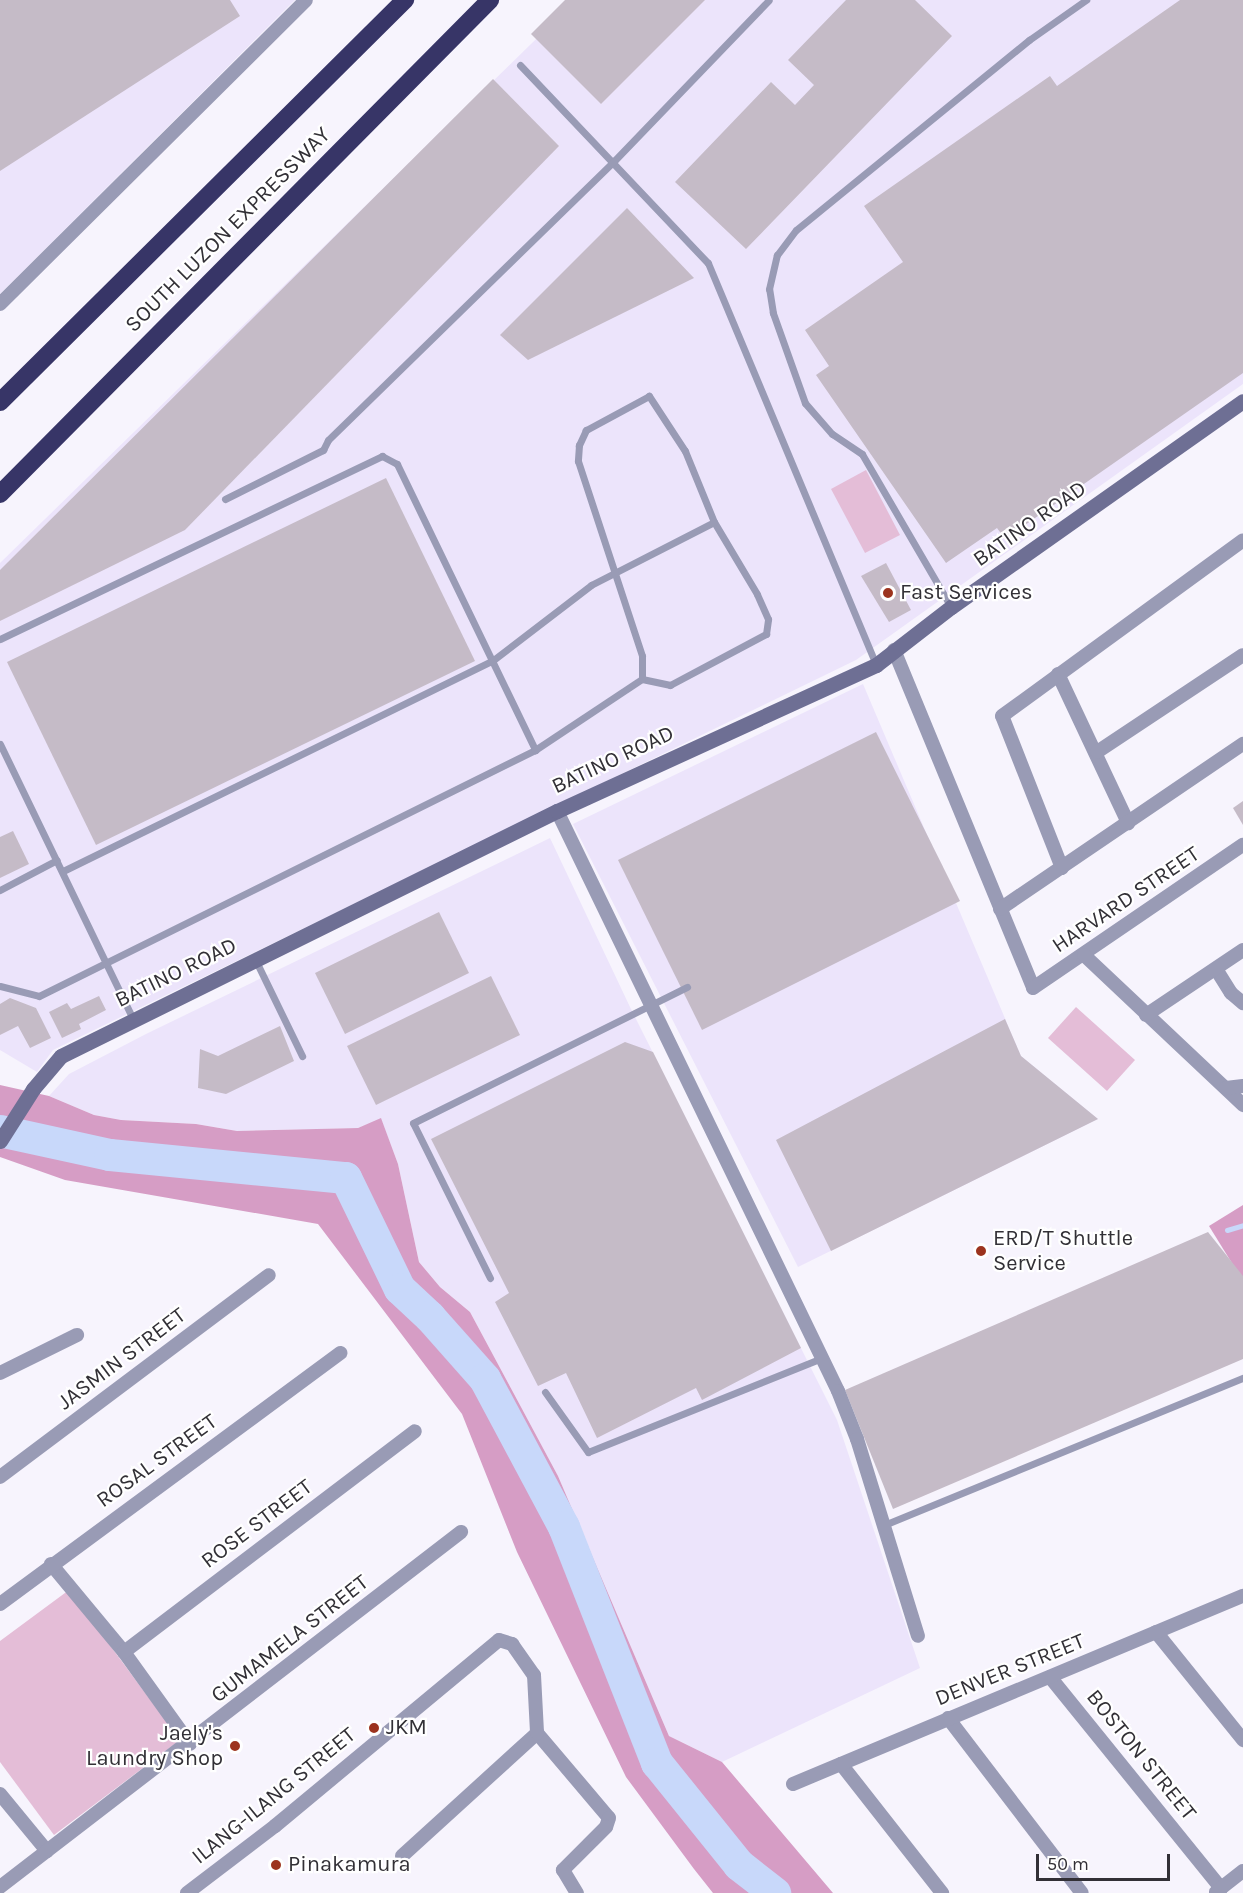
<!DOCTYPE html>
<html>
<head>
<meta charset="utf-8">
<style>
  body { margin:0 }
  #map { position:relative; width:1243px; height:1893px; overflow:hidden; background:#f7f4fd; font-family:Karla,sans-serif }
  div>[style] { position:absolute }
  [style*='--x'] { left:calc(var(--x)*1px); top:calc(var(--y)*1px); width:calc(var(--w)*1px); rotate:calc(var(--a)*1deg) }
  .built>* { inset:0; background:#ece4fb }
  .green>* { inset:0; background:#e4bdd7 }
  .forest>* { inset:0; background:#d69dc5 }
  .stream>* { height:5px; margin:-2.5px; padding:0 2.5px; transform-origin:2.5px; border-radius:2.5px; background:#c8d8fa }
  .river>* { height:32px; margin:-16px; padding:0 16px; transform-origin:16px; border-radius:16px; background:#c8d8fa }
  .building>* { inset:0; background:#c5bbc7 }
  .lane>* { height:7px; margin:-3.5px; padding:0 3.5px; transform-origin:3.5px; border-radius:3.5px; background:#999bb5 }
  .street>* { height:14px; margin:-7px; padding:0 7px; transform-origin:7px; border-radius:7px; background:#999bb5 }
  .secondary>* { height:15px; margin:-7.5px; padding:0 7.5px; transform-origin:7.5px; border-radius:7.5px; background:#6e6f94 }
  .highway>* { height:18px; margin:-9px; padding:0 9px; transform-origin:9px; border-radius:9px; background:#373567 }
  .dots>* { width:16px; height:16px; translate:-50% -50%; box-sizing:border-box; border:3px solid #fff; border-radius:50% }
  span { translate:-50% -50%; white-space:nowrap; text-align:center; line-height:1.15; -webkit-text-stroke:4.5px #fff; paint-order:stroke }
  .street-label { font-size:22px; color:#323036 }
  .poi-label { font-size:22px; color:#323036 }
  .left { translate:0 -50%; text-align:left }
  .right { translate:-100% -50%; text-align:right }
  .scale { position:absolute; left:1036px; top:1854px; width:134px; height:27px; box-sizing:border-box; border:3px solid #323036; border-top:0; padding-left:8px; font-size:18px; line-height:21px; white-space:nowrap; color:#323036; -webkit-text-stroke:4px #fff; paint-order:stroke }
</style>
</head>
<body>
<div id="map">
  <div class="built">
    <i style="clip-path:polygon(0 0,295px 0,0 294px)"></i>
    <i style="clip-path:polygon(576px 0,1243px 0,1243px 384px,856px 660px,53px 1050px,37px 1072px,0 1050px,0 563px)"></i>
    <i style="clip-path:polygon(863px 684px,1021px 1056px,1098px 1119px,798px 1267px,573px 824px)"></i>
    <i style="clip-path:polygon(550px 838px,630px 1007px,837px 1420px,920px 1668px,722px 1762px,669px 1736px,558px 1476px,470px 1312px,440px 1287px,419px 1262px,398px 1164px,381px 1119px,358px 1128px,237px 1131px,196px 1124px,121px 1120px,94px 1115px,49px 1096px,69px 1074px,146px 1034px)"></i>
  </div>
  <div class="green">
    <i style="clip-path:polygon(866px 470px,900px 535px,865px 553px,831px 489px)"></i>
    <i style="clip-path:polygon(1076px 1007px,1135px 1060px,1107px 1091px,1048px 1038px)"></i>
    <i style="clip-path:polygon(69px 1590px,180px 1740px,54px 1835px,0 1762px,0 1641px)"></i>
  </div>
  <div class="forest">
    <i style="clip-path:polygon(0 1085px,49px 1096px,94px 1115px,121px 1120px,196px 1124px,237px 1131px,358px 1128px,381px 1118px,398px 1164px,419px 1262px,440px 1287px,470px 1312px,558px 1476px,669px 1736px,722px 1762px,833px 1893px,713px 1893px,694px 1869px,626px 1777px,517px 1552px,462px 1414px,318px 1224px,65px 1180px,0 1157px)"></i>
    <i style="clip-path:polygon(1243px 1205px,1243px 1281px,1209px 1226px)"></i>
  </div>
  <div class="stream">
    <i style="--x:1227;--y:1230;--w:17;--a:-17"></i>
  </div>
  <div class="river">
    <i style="--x:0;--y:1131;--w:113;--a:12.3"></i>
    <i style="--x:110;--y:1155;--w:237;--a:5.6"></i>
    <i style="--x:346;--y:1178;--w:123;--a:64.1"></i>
    <i style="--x:400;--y:1289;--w:41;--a:43"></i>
    <i style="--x:430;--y:1317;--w:83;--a:48.4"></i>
    <i style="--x:485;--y:1379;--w:168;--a:61.9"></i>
    <i style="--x:564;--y:1527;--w:254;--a:68.5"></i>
    <i style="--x:657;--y:1763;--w:131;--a:51.2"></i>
    <i style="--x:739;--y:1865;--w:46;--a:37.9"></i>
  </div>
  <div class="building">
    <i style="clip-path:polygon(0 0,230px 0,240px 16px,0 171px)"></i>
    <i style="clip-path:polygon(565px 0,705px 0,601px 104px,531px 34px)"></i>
    <i style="clip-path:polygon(846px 0,915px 0,952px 36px,746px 249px,675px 182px,771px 82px,795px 105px,814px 85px,788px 60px)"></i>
    <i style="clip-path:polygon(1180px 0,1243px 0,1243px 373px,1005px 539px,997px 528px,946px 563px,816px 375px,829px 366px,805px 330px,903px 262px,864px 206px,1050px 76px,1057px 86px)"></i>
    <i style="clip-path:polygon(493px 79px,559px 146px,185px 530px,0 621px,0 570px)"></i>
    <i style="clip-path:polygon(627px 208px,694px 278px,528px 360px,500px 335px)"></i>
    <i style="clip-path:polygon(386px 478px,475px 661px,96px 845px,7px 662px)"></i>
    <i style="clip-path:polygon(886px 563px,911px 610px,889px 622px,861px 576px)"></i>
    <i style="clip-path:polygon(876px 732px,960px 901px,702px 1030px,618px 860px)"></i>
    <i style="clip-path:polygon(1243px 801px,1243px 825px,1233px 808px)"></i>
    <i style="clip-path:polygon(13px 831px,29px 864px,0 878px,0 837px)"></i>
    <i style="clip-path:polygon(439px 912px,469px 973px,345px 1034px,315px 973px)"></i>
    <i style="clip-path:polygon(491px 976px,520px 1035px,376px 1105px,347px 1046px)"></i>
    <i style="clip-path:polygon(99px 996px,106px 1010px,79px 1024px,81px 1029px,62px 1038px,49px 1012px,67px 1003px,71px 1009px)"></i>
    <i style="clip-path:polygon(10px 998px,36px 1008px,51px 1038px,30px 1048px,18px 1026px,0 1035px,0 1004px)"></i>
    <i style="clip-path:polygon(1005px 1019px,1021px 1056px,1098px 1119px,831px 1251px,776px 1140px)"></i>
    <i style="clip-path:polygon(280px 1026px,294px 1061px,226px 1094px,198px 1088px,200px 1049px,218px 1056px)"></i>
    <i style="clip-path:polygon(625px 1042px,653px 1052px,801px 1348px,702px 1400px,696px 1388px,597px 1438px,566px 1373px,538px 1386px,495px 1302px,509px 1293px,431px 1139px)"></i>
    <i style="clip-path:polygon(1208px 1232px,1243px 1276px,1243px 1359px,893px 1509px,845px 1390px)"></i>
  </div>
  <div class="lane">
    <i style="--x:520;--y:65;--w:273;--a:46.5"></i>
    <i style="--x:708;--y:263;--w:436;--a:67.3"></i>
    <i style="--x:225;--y:499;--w:110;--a:-26.6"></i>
    <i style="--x:323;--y:450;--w:11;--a:-63"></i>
    <i style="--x:328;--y:440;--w:400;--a:-44.3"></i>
    <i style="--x:614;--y:161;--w:223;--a:-46.1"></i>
    <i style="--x:951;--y:607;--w:177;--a:-120.2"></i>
    <i style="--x:862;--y:454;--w:36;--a:-146"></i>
    <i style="--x:832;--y:434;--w:41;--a:-131.1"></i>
    <i style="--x:805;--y:403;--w:96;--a:-109.6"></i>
    <i style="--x:773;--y:313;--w:24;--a:-99"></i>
    <i style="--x:769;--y:289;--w:35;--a:-77"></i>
    <i style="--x:777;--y:255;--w:31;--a:-53"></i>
    <i style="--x:796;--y:230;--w:301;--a:-39.2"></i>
    <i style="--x:1029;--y:40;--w:70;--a:-35.1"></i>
    <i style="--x:0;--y:639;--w:424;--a:-25.6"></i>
    <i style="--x:382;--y:456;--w:17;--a:28"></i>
    <i style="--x:397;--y:464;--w:318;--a:64.2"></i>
    <i style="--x:0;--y:744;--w:305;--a:64.2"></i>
    <i style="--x:63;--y:871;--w:478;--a:-26.1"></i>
    <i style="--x:492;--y:661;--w:125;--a:-37.5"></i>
    <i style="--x:591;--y:585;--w:138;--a:-27.1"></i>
    <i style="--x:0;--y:890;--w:64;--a:-27.8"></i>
    <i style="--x:255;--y:959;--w:108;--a:64.1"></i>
    <i style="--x:0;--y:986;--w:40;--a:14.4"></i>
    <i style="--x:39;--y:996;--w:554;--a:-26.38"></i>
    <i style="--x:535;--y:750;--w:128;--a:-33.6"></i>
    <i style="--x:642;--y:679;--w:29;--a:12"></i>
    <i style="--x:670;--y:685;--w:109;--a:-28"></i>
    <i style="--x:766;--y:634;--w:15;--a:-82"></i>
    <i style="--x:768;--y:619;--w:27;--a:-114"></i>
    <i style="--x:757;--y:594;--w:84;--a:-120.8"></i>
    <i style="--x:714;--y:522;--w:77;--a:-112.2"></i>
    <i style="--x:685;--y:451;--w:66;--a:-123.2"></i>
    <i style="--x:649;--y:396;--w:72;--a:151.6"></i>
    <i style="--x:586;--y:430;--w:17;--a:115"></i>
    <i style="--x:579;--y:445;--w:16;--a:94"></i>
    <i style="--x:578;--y:461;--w:205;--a:71.8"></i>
    <i style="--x:642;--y:656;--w:23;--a:90"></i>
    <i style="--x:490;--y:1278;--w:173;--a:-116.4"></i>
    <i style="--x:413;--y:1123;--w:306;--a:-26.4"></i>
    <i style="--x:545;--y:1392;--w:74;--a:54.4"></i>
    <i style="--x:588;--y:1452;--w:252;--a:-21.9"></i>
    <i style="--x:884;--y:1525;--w:388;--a:-22.3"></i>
  </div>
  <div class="street">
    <i style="--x:0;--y:304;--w:431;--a:-44.8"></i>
    <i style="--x:894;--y:650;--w:365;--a:67.6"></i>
    <i style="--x:1033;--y:988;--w:254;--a:-34.3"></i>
    <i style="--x:1058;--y:674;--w:165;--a:64.8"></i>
    <i style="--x:1097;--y:752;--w:175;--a:-33.6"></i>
    <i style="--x:557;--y:811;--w:644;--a:64.15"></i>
    <i style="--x:838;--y:1391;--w:52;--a:68.4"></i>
    <i style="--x:857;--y:1439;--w:206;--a:72.8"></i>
    <i style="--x:1062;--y:868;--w:163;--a:-111.5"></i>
    <i style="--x:1002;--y:716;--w:298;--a:-36.1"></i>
    <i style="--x:1000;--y:909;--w:294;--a:-34.2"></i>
    <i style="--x:1084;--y:955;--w:219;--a:43.3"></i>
    <i style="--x:1216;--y:969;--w:28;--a:58"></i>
    <i style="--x:1231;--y:993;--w:16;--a:40"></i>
    <i style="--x:1146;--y:1015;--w:117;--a:-33.8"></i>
    <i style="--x:1226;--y:1088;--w:17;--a:-7"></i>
    <i style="--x:0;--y:1373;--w:86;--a:-26.3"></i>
    <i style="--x:0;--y:1477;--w:336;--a:-36.9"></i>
    <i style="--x:51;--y:1564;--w:114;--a:50.3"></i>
    <i style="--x:124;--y:1652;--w:113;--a:54.3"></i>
    <i style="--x:0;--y:1604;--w:423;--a:-36.4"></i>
    <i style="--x:1156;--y:1632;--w:139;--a:51.1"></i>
    <i style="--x:124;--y:1652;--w:365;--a:-37.2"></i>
    <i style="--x:1050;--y:1677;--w:272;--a:51"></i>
    <i style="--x:948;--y:1718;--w:220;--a:52.6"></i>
    <i style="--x:537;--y:1733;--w:111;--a:49.7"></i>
    <i style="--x:609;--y:1818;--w:9;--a:108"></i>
    <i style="--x:606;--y:1827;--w:61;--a:135"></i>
    <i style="--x:563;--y:1870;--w:27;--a:59"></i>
    <i style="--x:841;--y:1764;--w:164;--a:51.9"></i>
    <i style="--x:793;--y:1784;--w:488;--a:-22.7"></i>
    <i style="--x:0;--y:1794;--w:74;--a:50.5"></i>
    <i style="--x:402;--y:1856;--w:183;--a:-42.3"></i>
    <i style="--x:0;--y:1887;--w:582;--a:-37.6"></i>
    <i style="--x:1216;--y:1892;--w:34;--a:-38"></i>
    <i style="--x:187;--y:1893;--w:111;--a:-37.3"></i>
    <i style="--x:275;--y:1826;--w:291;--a:-39.7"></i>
    <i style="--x:499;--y:1640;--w:14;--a:17"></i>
    <i style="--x:512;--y:1644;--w:38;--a:55"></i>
    <i style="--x:534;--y:1675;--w:58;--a:87"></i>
  </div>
  <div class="secondary">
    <i style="--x:0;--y:1141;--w:62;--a:-57.6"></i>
    <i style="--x:33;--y:1089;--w:43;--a:-49.7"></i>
    <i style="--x:61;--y:1056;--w:553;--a:-26.29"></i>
    <i style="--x:557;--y:811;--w:351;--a:-24.6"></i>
    <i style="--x:876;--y:665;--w:95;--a:-37.7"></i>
    <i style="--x:951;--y:607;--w:357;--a:-35.2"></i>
  </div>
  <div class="highway">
    <i style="--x:0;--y:402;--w:571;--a:-44.79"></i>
    <i style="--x:0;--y:494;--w:696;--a:-45.23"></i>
  </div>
  <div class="dots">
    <i style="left:888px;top:593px;background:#9c331e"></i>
    <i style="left:981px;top:1251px;background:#9c331e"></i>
    <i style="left:374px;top:1728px;background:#9c331e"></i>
    <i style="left:235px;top:1746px;background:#9c331e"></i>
    <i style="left:276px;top:1865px;background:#9c331e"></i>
  </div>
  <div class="street-label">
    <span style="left:228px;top:230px;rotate:-45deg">SOUTH LUZON EXPRESSWAY</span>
    <span style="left:1030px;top:524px;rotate:-35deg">BATINO ROAD</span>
    <span style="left:613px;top:760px;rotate:-25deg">BATINO ROAD</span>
    <span style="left:1126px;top:900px;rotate:-34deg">HARVARD STREET</span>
    <span style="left:176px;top:973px;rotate:-26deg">BATINO ROAD</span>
    <span style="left:122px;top:1359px;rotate:-37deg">JASMIN STREET</span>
    <span style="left:157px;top:1461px;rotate:-36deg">ROSAL STREET</span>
    <span style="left:257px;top:1524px;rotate:-37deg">ROSE STREET</span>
    <span style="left:290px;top:1639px;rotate:-38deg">GUMAMELA STREET</span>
    <span style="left:1010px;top:1670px;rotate:-22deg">DENVER STREET</span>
    <span style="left:1141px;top:1755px;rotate:51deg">BOSTON STREET</span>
    <span style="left:274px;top:1796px;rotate:-39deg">ILANG-ILANG STREET</span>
  </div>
  <div class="poi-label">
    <span class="left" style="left:900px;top:593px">Fast Services</span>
    <span class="left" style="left:993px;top:1251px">ERD/T Shuttle<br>Service</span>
    <span class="left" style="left:386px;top:1728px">JKM</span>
    <span class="right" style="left:223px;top:1746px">Jaely's<br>Laundry Shop</span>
    <span class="left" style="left:288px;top:1865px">Pinakamura</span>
  </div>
  <div class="scale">50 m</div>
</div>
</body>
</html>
